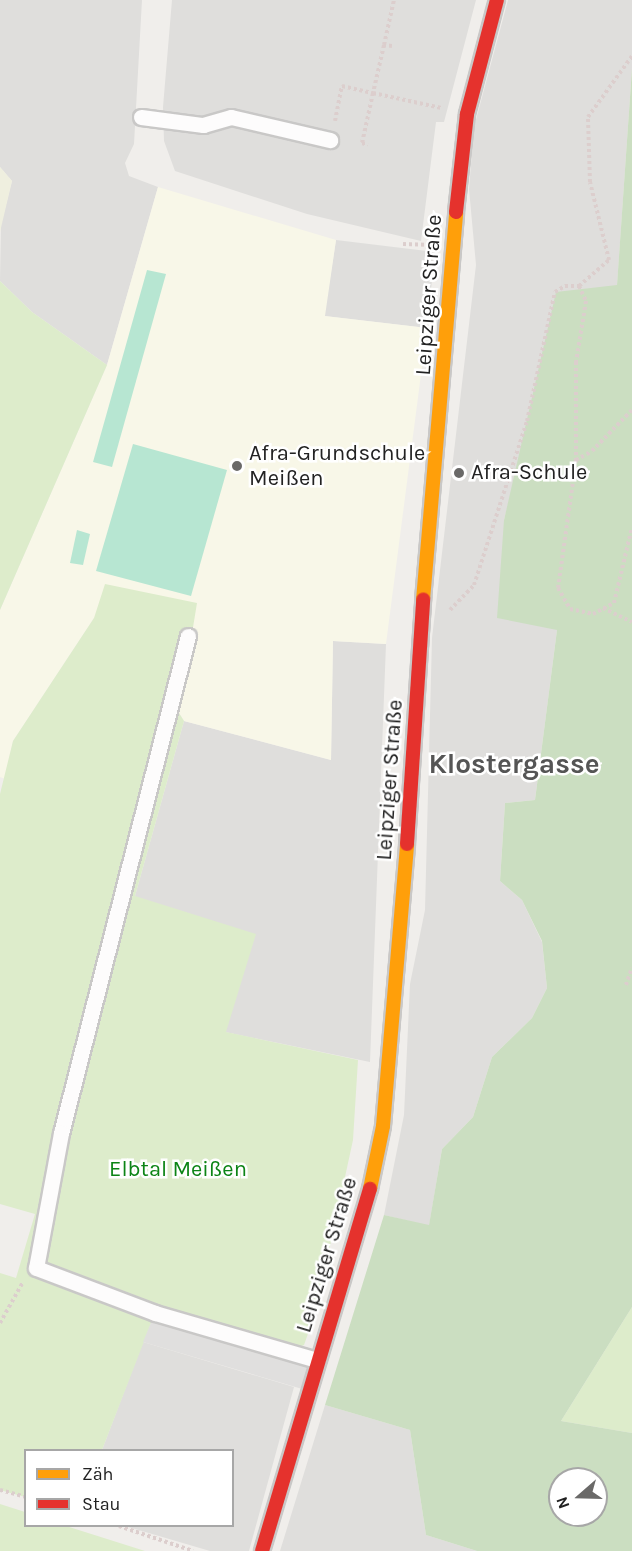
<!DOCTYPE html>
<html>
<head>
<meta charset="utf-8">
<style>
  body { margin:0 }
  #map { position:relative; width:632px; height:1551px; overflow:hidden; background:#f0eeeb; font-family:Karla,sans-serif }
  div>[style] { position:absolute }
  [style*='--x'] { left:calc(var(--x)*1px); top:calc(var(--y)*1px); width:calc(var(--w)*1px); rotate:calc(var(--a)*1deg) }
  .residential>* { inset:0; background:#dfdedc }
  .education>* { inset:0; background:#f8f7e8 }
  .farmland>* { inset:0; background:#efefdf }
  .grass>* { inset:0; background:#ddeccb }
  .forest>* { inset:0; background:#cbdec1 }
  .pitch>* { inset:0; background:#b7e6d2 }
  .parking>* { inset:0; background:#e0dfde }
  .path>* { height:4px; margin-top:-2px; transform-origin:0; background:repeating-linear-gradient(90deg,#dccecd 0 3px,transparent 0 6px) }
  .roads { filter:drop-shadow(2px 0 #c9c8c7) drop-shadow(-2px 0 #c9c8c7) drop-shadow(0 2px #c9c8c7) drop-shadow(0 -2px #c9c8c7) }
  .lane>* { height:15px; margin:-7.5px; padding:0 7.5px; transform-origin:7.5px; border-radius:7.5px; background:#fdfcfc }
  .slow>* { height:14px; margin:-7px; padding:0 7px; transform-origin:7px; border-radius:7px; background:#ff9f0a }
  .jam>* { height:14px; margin:-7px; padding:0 7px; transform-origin:7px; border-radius:7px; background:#e5322d }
  .dots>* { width:16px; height:16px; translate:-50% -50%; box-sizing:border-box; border:3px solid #fff; border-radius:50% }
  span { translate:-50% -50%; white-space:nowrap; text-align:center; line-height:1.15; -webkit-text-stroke:5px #fff; paint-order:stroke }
  .street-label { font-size:22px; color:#222 }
  .poi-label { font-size:22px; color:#222 }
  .left { translate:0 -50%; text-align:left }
  .park-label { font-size:22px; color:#0c8416 }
  .district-label { font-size:28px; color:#555; font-weight:700 }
  .legend { position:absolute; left:24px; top:1449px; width:210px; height:78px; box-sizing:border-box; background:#fff; border:2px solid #a7a7a7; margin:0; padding:8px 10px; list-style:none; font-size:18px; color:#222 }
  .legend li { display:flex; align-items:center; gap:12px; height:30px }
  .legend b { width:30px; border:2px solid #a7a7a7 }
  .north { position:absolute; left:548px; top:1467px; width:60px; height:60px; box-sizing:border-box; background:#fff; border:2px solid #a7a7a7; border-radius:50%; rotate:250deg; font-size:16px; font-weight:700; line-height:24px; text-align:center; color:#222 }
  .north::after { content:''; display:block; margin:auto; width:21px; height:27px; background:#6a6968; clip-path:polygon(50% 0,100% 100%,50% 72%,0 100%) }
</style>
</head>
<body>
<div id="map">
  <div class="residential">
    <i style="clip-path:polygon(0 0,142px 0,134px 144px,125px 163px,129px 176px,158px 187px,107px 365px,32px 312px,0 281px,1px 224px,12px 181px,0 167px)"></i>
    <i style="clip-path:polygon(172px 0,476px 0,444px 122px,436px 122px,421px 241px,307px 214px,175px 171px,164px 141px,163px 107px)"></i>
    <i style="clip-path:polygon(508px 0,632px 0,632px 68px,617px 286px,525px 439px,504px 520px,557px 630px,535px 800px,505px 803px,500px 881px,522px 900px,542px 942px,547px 988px,532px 1018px,492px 1057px,473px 1117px,442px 1149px,429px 1226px,384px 1215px,404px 1115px,410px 984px,425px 910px,432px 638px,476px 265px,469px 189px,474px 127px)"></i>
    <i style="clip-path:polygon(336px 240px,435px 252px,427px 328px,324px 316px)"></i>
    <i style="clip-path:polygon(333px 641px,386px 644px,370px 1062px,225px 1032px,135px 896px,184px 721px,331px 760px)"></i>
    <i style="clip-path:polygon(143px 1342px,294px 1387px,249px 1551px,210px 1551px,125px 1526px,232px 1526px,232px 1450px,102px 1450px)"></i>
    <i style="clip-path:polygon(325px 1405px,410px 1430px,426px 1535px,477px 1551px,280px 1551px)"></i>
  </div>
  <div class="education">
    <i style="clip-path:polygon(158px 187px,336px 240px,325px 316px,427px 328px,386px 644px,333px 641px,331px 760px,184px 721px,179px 713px,196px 603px,94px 618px,13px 741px,5px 779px,0 777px,0 610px,107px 365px)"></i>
  </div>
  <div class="farmland">
    <i style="clip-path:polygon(0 167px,12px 181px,0 232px)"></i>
  </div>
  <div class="grass">
    <i style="clip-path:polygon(0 281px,32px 312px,107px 365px,0 610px)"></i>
    <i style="clip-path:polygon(105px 584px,197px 603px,179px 713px,184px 721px,135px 896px,256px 934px,226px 1032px,358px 1060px,353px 1140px,316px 1311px,304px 1345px,297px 1348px,155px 1313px,102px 1450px,26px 1450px,25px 1497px,0 1490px,0 1273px,16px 1278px,35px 1214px,0 1204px,0 794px,13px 741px,94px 618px)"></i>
    <i style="clip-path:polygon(632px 1307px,632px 1433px,561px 1421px)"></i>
    <i style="clip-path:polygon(0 1504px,25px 1512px,26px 1526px,66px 1526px,145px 1551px,0 1551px)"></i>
  </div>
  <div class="forest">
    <i style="clip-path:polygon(evenodd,632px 68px,632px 1307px,561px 1421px,632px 1433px,632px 1551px,477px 1551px,426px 1535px,410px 1430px,325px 1405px,384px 1215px,429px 1225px,442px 1149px,473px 1117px,492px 1057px,532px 1018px,547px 988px,542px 941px,522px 900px,500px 881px,505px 803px,535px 800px,557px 630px,497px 618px,504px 520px,556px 292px,617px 285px,632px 68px,560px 1479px,596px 1479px,596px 1515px,560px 1515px,560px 1479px)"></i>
  </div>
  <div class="pitch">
    <i style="clip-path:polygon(147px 270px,166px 274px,112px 467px,93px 462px)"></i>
    <i style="clip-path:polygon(133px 444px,227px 470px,191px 596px,96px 571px)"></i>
    <i style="clip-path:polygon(77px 530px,90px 534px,83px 565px,70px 563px)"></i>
  </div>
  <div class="parking">
    <i style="clip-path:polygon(155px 1313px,317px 1360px,309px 1391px,143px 1342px)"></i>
  </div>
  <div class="path">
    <i style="--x:384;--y:45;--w:49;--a:102.9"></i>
    <i style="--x:373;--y:93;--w:70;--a:12.4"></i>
    <i style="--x:392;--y:46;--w:8;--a:-173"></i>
    <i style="--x:384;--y:45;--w:46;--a:-77.5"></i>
    <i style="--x:335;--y:121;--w:36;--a:-79"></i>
    <i style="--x:342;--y:86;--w:32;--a:13"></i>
    <i style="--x:373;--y:93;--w:51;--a:102.4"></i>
    <i style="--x:362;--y:143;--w:6;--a:18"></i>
    <i style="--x:403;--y:244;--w:23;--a:2"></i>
    <i style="--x:579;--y:286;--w:40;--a:-41"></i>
    <i style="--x:609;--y:260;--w:80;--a:-103.7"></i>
    <i style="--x:590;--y:182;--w:65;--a:-91.8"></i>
    <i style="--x:588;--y:117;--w:75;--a:-54.2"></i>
    <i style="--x:576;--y:460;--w:18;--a:-29"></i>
    <i style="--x:592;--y:451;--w:57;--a:-45.7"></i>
    <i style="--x:603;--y:608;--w:32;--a:26"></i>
    <i style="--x:450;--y:610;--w:35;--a:-46"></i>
    <i style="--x:474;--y:585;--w:172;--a:-72.1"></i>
    <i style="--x:527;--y:421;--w:132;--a:-77.8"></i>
    <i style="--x:555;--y:292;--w:12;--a:-31"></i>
    <i style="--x:565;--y:286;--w:14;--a:0"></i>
    <i style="--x:579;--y:286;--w:17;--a:65"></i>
    <i style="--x:586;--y:301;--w:62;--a:99.3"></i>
    <i style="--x:576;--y:362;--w:98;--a:90"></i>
    <i style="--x:576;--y:460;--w:129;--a:98"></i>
    <i style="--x:558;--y:588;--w:24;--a:60"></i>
    <i style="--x:570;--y:609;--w:24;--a:12"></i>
    <i style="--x:593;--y:614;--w:24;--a:-28"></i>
    <i style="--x:614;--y:603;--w:78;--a:-76.7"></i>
    <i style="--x:626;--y:985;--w:18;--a:-71"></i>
    <i style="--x:0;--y:1323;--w:47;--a:-60.7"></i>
    <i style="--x:0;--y:1490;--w:27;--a:15"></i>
    <i style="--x:119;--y:1526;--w:78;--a:18.7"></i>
  </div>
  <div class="roads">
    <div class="lane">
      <i style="--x:141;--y:117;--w:63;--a:7.4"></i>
      <i style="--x:203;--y:125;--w:29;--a:-16"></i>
      <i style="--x:231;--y:117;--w:102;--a:13.1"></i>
      <i style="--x:188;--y:636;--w:513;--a:104.33"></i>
      <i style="--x:61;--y:1133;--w:137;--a:100.5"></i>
      <i style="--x:36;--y:1268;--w:127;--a:20.7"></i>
      <i style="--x:155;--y:1313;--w:169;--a:16.2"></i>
    </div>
    <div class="slow">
      <i style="--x:423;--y:600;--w:389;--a:-85.1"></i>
      <i style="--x:370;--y:1189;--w:64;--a:-78.3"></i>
      <i style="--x:383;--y:1126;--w:283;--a:-85.1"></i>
    </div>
    <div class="jam">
      <i style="--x:456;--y:212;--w:99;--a:-83.6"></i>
      <i style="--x:467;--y:114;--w:118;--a:-75.3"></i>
      <i style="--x:407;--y:844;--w:245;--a:-86.2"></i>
      <i style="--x:262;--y:1551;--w:378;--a:-73.4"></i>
    </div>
  </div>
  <div class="dots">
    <i style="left:237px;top:466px;background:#6a6968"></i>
    <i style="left:459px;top:473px;background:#6a6968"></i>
  </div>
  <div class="street-label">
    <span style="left:429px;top:295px;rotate:-86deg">Leipziger Straße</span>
    <span style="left:390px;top:780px;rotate:-86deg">Leipziger Straße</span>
    <span style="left:327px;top:1255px;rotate:-73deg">Leipziger Straße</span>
  </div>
  <div class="poi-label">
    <span class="left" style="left:249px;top:466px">Afra-Grundschule<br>Meißen</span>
    <span class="left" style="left:471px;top:473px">Afra-Schule</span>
  </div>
  <div class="park-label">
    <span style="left:178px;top:1170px">Elbtal Meißen</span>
  </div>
  <div class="district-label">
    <span style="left:514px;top:764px">Klostergasse</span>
  </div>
  <ul class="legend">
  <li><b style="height:8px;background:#ff9f0a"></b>Zäh</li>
  <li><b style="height:8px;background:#e5322d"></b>Stau</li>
  </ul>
  <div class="north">N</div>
</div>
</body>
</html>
